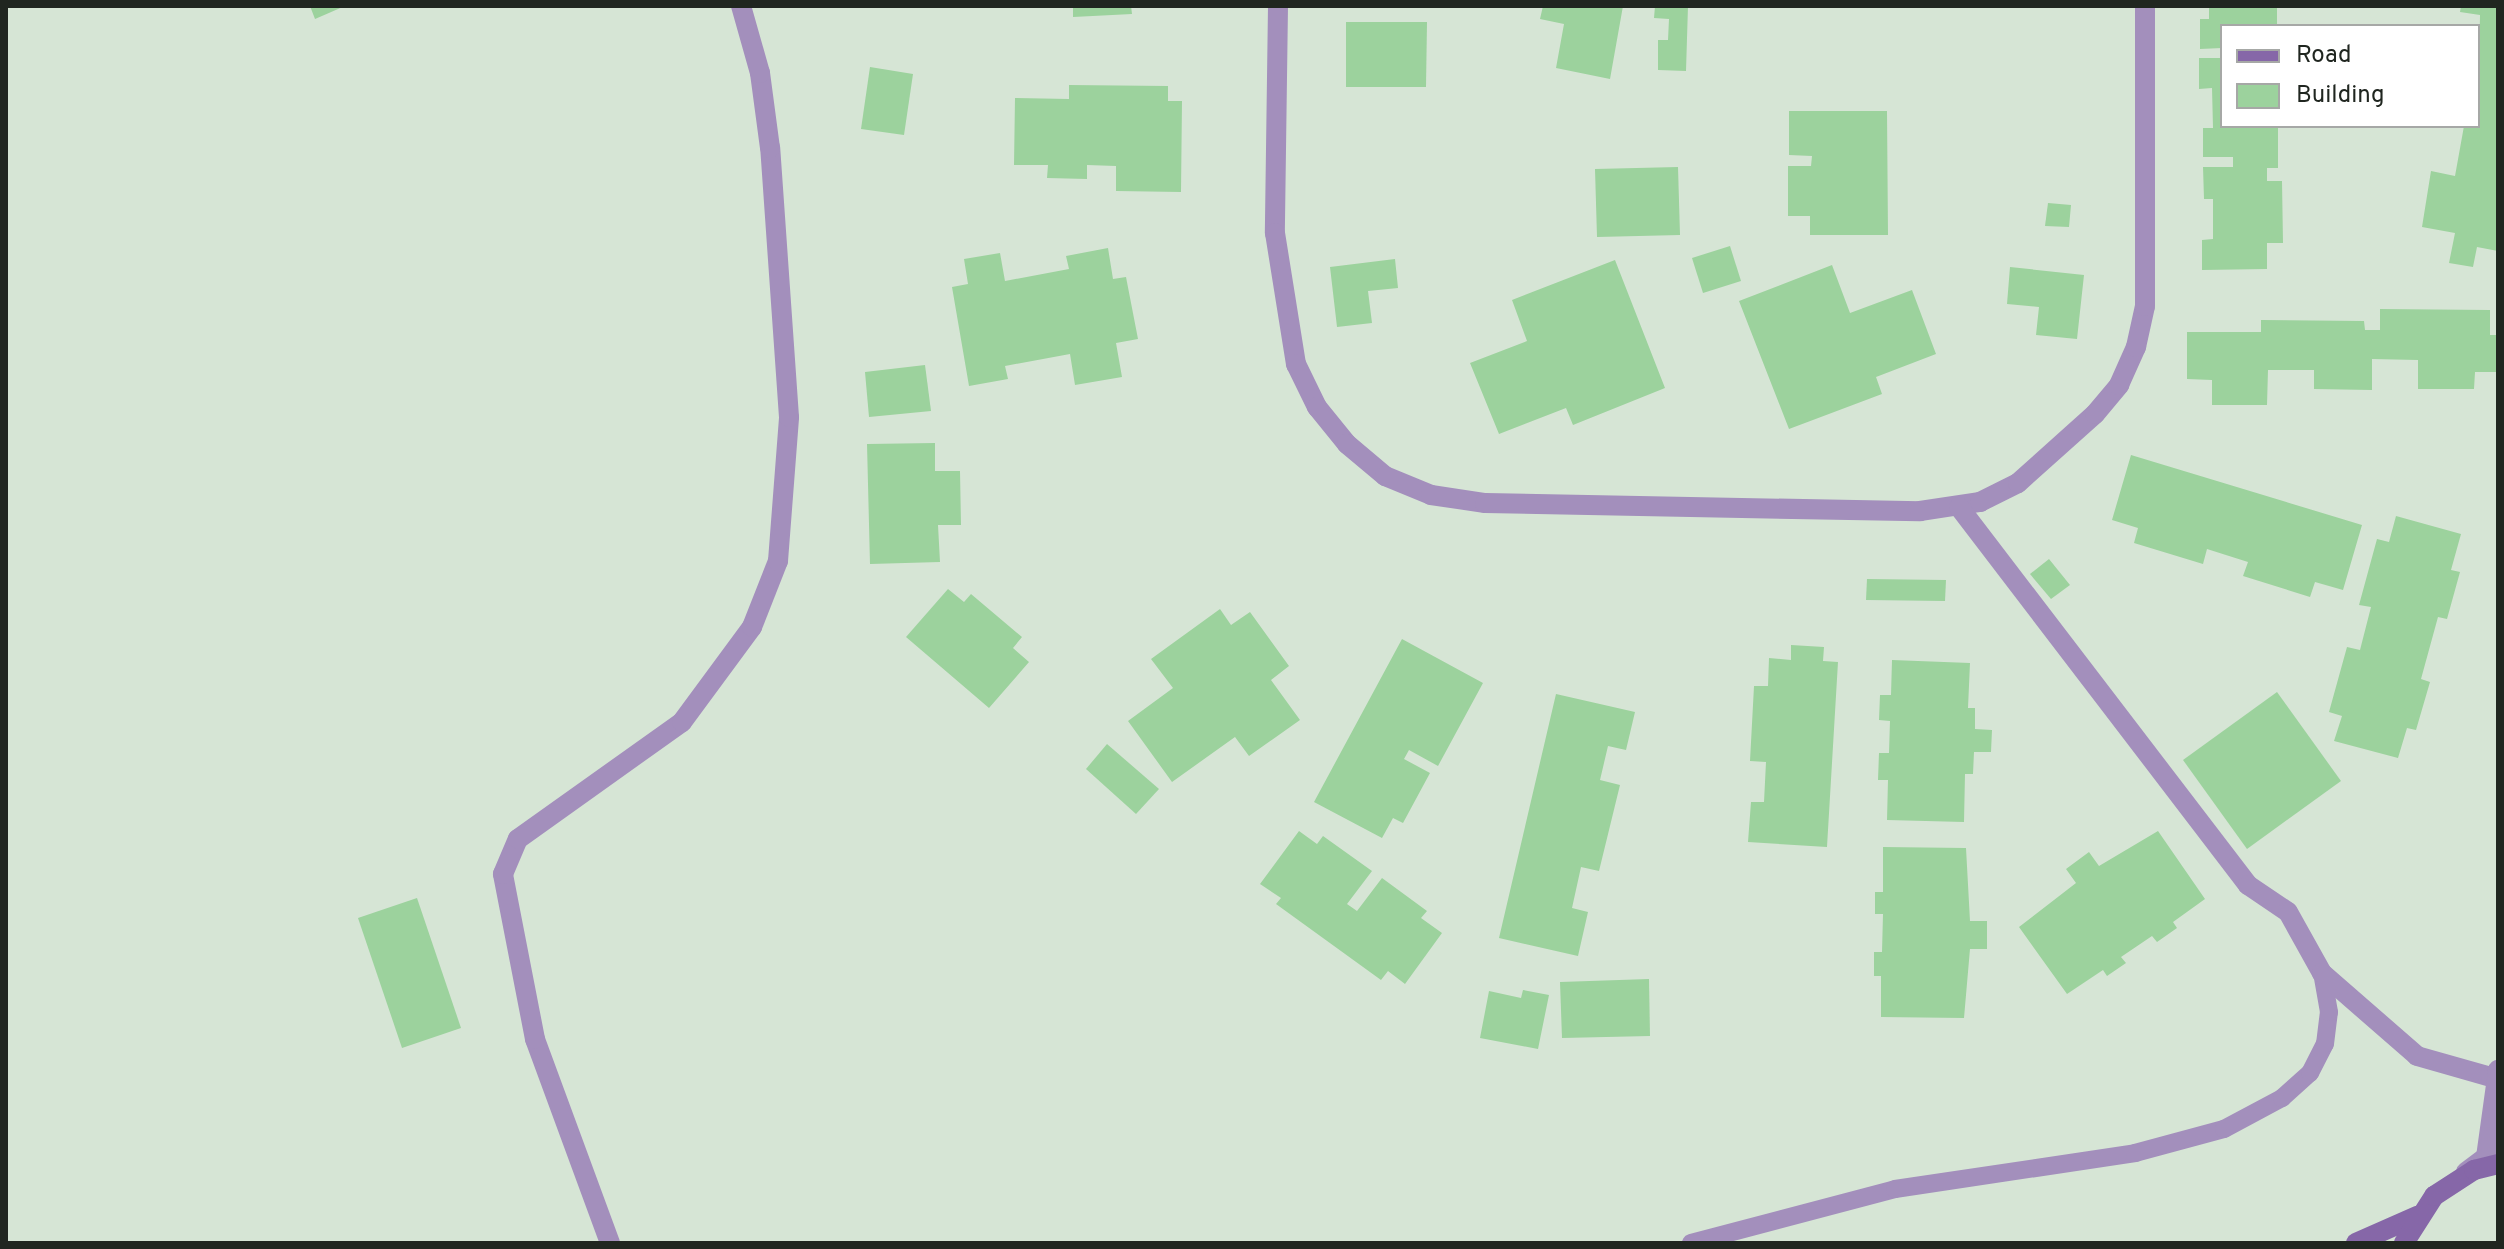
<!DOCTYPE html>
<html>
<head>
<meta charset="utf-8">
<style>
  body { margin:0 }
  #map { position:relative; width:2504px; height:1249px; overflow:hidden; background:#d6e5d5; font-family:Overpass,sans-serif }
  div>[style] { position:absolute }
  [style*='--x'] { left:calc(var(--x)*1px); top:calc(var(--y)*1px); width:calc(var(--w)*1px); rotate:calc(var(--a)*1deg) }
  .building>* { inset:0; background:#9cd29d }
  .service>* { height:18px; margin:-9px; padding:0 9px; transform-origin:9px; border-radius:9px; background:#a38fbc }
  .minor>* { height:20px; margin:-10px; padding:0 10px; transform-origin:10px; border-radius:10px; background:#a38fbc }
  .tertiary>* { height:20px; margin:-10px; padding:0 10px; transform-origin:10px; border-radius:10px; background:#a38fbc }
  .secondary>* { height:20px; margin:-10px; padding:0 10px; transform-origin:10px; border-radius:10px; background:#8667a8 }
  span { translate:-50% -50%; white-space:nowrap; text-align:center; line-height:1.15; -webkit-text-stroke:7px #fff; paint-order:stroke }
  .frame { position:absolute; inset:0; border:8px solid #202620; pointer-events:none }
  .legend { position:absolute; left:2220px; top:24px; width:260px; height:104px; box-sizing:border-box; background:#fff; border:2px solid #a6a8a6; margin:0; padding:10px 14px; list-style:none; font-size:24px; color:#202620 }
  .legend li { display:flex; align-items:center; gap:16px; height:40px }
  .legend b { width:40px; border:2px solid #a6a8a6 }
</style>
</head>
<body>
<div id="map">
  <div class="building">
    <i style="clip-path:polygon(310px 6px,345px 6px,315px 19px)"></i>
    <i style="clip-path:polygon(1073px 6px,1131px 6px,1132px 14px,1073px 17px)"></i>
    <i style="clip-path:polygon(1543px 6px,1623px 6px,1610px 79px,1556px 68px,1564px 24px,1540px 19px)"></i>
    <i style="clip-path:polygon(1655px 6px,1688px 6px,1686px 71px,1658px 70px,1658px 40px,1668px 40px,1669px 19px,1654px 18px)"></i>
    <i style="clip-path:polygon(2209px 6px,2277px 6px,2277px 26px,2222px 26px,2222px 48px,2200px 49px,2200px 19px,2209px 19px)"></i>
    <i style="clip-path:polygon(2461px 6px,2498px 6px,2498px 251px,2477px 247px,2473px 267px,2449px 263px,2455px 233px,2422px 227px,2431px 171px,2455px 176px,2464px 126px,2478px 126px,2480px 15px,2460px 12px)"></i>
    <i style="clip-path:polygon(1346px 22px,1427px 22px,1426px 87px,1346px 87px)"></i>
    <i style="clip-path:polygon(2199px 58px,2222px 58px,2222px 126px,2278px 126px,2278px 168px,2267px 168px,2267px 181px,2282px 181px,2283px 243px,2267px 243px,2267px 269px,2202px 270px,2202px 240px,2213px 239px,2213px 199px,2204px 199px,2203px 167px,2233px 167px,2233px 157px,2203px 157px,2203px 128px,2213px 128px,2212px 88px,2199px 89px)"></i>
    <i style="clip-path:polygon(870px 67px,913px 74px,904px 135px,861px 129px)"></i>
    <i style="clip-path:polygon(1069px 85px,1168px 86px,1168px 101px,1182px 101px,1181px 192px,1116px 191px,1116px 166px,1087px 165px,1087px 179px,1047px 178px,1048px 165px,1014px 165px,1015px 98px,1069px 99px)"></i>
    <i style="clip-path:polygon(1789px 111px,1887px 111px,1888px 235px,1810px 235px,1810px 216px,1788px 216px,1788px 166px,1811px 166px,1812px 156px,1789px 155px)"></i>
    <i style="clip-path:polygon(1678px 167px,1680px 235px,1597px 237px,1595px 169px)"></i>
    <i style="clip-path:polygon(2048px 203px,2071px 205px,2069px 227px,2045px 226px)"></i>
    <i style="clip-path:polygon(1730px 246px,1741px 281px,1703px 293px,1692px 258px)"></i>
    <i style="clip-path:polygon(1108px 248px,1113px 279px,1126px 277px,1138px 339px,1116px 343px,1122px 377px,1075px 385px,1070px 354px,1005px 366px,1008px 379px,969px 386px,952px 287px,968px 284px,964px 259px,1000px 253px,1005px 281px,1069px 269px,1066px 256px)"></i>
    <i style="clip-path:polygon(1395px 259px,1398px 288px,1368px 291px,1372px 323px,1337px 327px,1330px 267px)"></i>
    <i style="clip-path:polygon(1615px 260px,1665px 388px,1573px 425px,1566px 408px,1499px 434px,1470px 363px,1527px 341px,1512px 300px)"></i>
    <i style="clip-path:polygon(1832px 265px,1850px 313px,1912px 290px,1936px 354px,1876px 377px,1882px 394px,1789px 429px,1739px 301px)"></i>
    <i style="clip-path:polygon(2010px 267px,2084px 275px,2077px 339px,2036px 335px,2039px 307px,2007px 304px)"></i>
    <i style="clip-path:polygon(2380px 309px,2490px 310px,2490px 335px,2498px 335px,2498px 372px,2475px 372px,2474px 389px,2418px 389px,2418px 360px,2372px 359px,2372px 390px,2314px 389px,2314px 370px,2268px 370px,2267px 405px,2212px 405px,2212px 380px,2187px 379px,2187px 332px,2261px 332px,2261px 320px,2364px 321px,2365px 330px,2380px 330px)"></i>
    <i style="clip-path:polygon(925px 365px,931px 411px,869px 417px,865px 372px)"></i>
    <i style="clip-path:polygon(935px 443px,935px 471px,960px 471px,961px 525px,938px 525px,940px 562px,870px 564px,867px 444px)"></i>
    <i style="clip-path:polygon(2131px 455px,2362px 525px,2343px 590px,2315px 582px,2310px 597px,2243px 576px,2248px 562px,2207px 549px,2203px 564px,2134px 543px,2138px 528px,2112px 520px)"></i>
    <i style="clip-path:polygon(2396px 516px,2461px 534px,2451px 570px,2460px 572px,2447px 619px,2438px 617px,2421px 679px,2430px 682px,2416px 730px,2407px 728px,2398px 758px,2334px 741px,2342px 716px,2329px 712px,2347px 647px,2360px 650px,2371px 607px,2359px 605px,2377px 539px,2389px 542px)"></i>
    <i style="clip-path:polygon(2049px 559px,2070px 585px,2051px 599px,2030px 574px)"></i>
    <i style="clip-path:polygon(1867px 579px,1946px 580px,1945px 601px,1866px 600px)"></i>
    <i style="clip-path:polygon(948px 589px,964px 602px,971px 594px,1022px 637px,1013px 648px,1029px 662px,989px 708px,906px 637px)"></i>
    <i style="clip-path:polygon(1220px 609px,1231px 625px,1250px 612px,1289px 666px,1271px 680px,1300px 720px,1249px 756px,1235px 737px,1172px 782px,1128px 721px,1173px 688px,1151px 659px)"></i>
    <i style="clip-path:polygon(1402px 639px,1483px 683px,1438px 766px,1409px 750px,1404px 759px,1430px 773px,1403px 823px,1393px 818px,1382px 838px,1314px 802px)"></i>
    <i style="clip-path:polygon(1791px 645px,1824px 647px,1823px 661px,1838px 662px,1827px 847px,1748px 842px,1751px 802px,1764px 802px,1766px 762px,1750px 761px,1754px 686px,1768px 686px,1769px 658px,1791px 660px)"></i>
    <i style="clip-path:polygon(1892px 660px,1970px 663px,1968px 708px,1975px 708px,1975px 729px,1992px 730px,1991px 752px,1974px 752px,1973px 774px,1965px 774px,1964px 822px,1887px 820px,1888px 780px,1878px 780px,1879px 753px,1889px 753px,1890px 721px,1879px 720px,1880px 695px,1891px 695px)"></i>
    <i style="clip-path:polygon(2277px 692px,2341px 781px,2247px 849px,2183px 760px)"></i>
    <i style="clip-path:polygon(1556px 694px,1635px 712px,1626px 750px,1608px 746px,1600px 780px,1620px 785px,1599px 871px,1581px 867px,1572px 908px,1588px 912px,1578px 956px,1499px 938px)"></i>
    <i style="clip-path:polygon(1107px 744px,1159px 789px,1136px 814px,1086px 769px)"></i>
    <i style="clip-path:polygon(1299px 831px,1317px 844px,1323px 836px,1372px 871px,1347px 904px,1357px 911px,1382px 878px,1427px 911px,1421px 918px,1442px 933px,1405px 984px,1388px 971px,1381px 980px,1276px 904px,1281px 898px,1260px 884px)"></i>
    <i style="clip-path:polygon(2158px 831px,2205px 899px,2173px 922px,2177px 928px,2157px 942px,2152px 936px,2121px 957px,2126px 963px,2107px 976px,2103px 970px,2067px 994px,2019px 927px,2076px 883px,2066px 869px,2089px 852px,2099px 866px)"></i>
    <i style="clip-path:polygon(1883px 847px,1966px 848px,1970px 921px,1987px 921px,1987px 949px,1970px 949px,1964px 1018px,1881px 1017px,1881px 976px,1874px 976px,1874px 952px,1882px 952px,1883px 914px,1875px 914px,1875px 892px,1883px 892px)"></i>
    <i style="clip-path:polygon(417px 898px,461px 1028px,402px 1048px,358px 918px)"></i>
    <i style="clip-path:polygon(1649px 979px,1650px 1036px,1562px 1038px,1560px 982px)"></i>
    <i style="clip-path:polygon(1523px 990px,1549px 995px,1538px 1049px,1480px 1038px,1489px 991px,1521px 998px)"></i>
  </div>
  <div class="service">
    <i style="--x:1691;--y:1243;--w:211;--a:-14.8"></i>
    <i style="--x:1895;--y:1189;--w:243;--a:-8.5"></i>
    <i style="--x:2135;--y:1153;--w:92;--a:-15.1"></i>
    <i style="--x:2224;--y:1129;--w:66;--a:-28.1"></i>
    <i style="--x:2282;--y:1098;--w:38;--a:-42"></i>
    <i style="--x:2310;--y:1073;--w:33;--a:-63"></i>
    <i style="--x:2325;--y:1044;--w:32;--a:-83"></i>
    <i style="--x:2329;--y:1012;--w:40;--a:-100"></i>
  </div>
  <div class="minor">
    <i style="--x:1278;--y:6;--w:227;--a:90.8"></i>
    <i style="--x:1275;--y:233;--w:133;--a:80.9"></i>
    <i style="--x:1296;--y:364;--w:48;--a:64"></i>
    <i style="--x:1317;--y:407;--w:48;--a:51"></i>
    <i style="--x:1347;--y:444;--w:50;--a:40.1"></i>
    <i style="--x:1385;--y:476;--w:50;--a:22.4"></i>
    <i style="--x:1431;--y:495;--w:55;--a:8.4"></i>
    <i style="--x:1485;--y:503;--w:435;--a:1.1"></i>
    <i style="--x:1920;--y:511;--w:61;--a:-8.5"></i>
    <i style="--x:1980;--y:502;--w:42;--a:-26.6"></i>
    <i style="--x:2018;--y:483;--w:103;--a:-41.9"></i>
    <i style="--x:2095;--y:414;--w:38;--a:-50"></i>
    <i style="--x:2119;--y:385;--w:42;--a:-65.9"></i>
    <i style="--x:2136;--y:347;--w:42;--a:-77.6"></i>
    <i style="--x:2145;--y:306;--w:300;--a:-90"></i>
    <i style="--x:1959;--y:507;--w:476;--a:52.6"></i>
    <i style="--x:2248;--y:885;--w:48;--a:34"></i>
    <i style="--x:2288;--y:912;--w:70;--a:60.9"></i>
    <i style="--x:2322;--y:973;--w:126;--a:41.1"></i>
    <i style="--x:2417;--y:1056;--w:81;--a:15.8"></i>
    <i style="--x:610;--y:1243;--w:217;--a:-110.2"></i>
    <i style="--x:535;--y:1039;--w:168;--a:-101"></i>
    <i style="--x:503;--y:874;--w:38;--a:-67"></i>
    <i style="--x:518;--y:839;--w:201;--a:-35.5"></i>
    <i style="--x:682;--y:722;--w:118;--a:-53.6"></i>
    <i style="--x:752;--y:627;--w:71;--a:-68.5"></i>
    <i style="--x:778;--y:561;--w:144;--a:-85.6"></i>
    <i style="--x:789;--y:417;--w:270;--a:-94"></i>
    <i style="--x:770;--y:148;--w:76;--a:-97.6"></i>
    <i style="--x:760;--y:73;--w:70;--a:-105.8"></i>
  </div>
  <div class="tertiary">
    <i style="--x:2466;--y:1172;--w:25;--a:-37"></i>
    <i style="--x:2486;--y:1157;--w:88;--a:-82.1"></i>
  </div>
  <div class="secondary">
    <i style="--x:2356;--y:1243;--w:67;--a:-23.9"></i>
    <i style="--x:2404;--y:1243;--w:56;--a:-57.4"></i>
    <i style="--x:2434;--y:1196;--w:48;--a:-33"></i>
    <i style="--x:2474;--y:1170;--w:25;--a:-14"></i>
  </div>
  <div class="frame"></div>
  <ul class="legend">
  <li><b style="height:10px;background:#8667a8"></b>Road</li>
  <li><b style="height:22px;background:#9cd29d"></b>Building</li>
  </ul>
</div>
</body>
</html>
